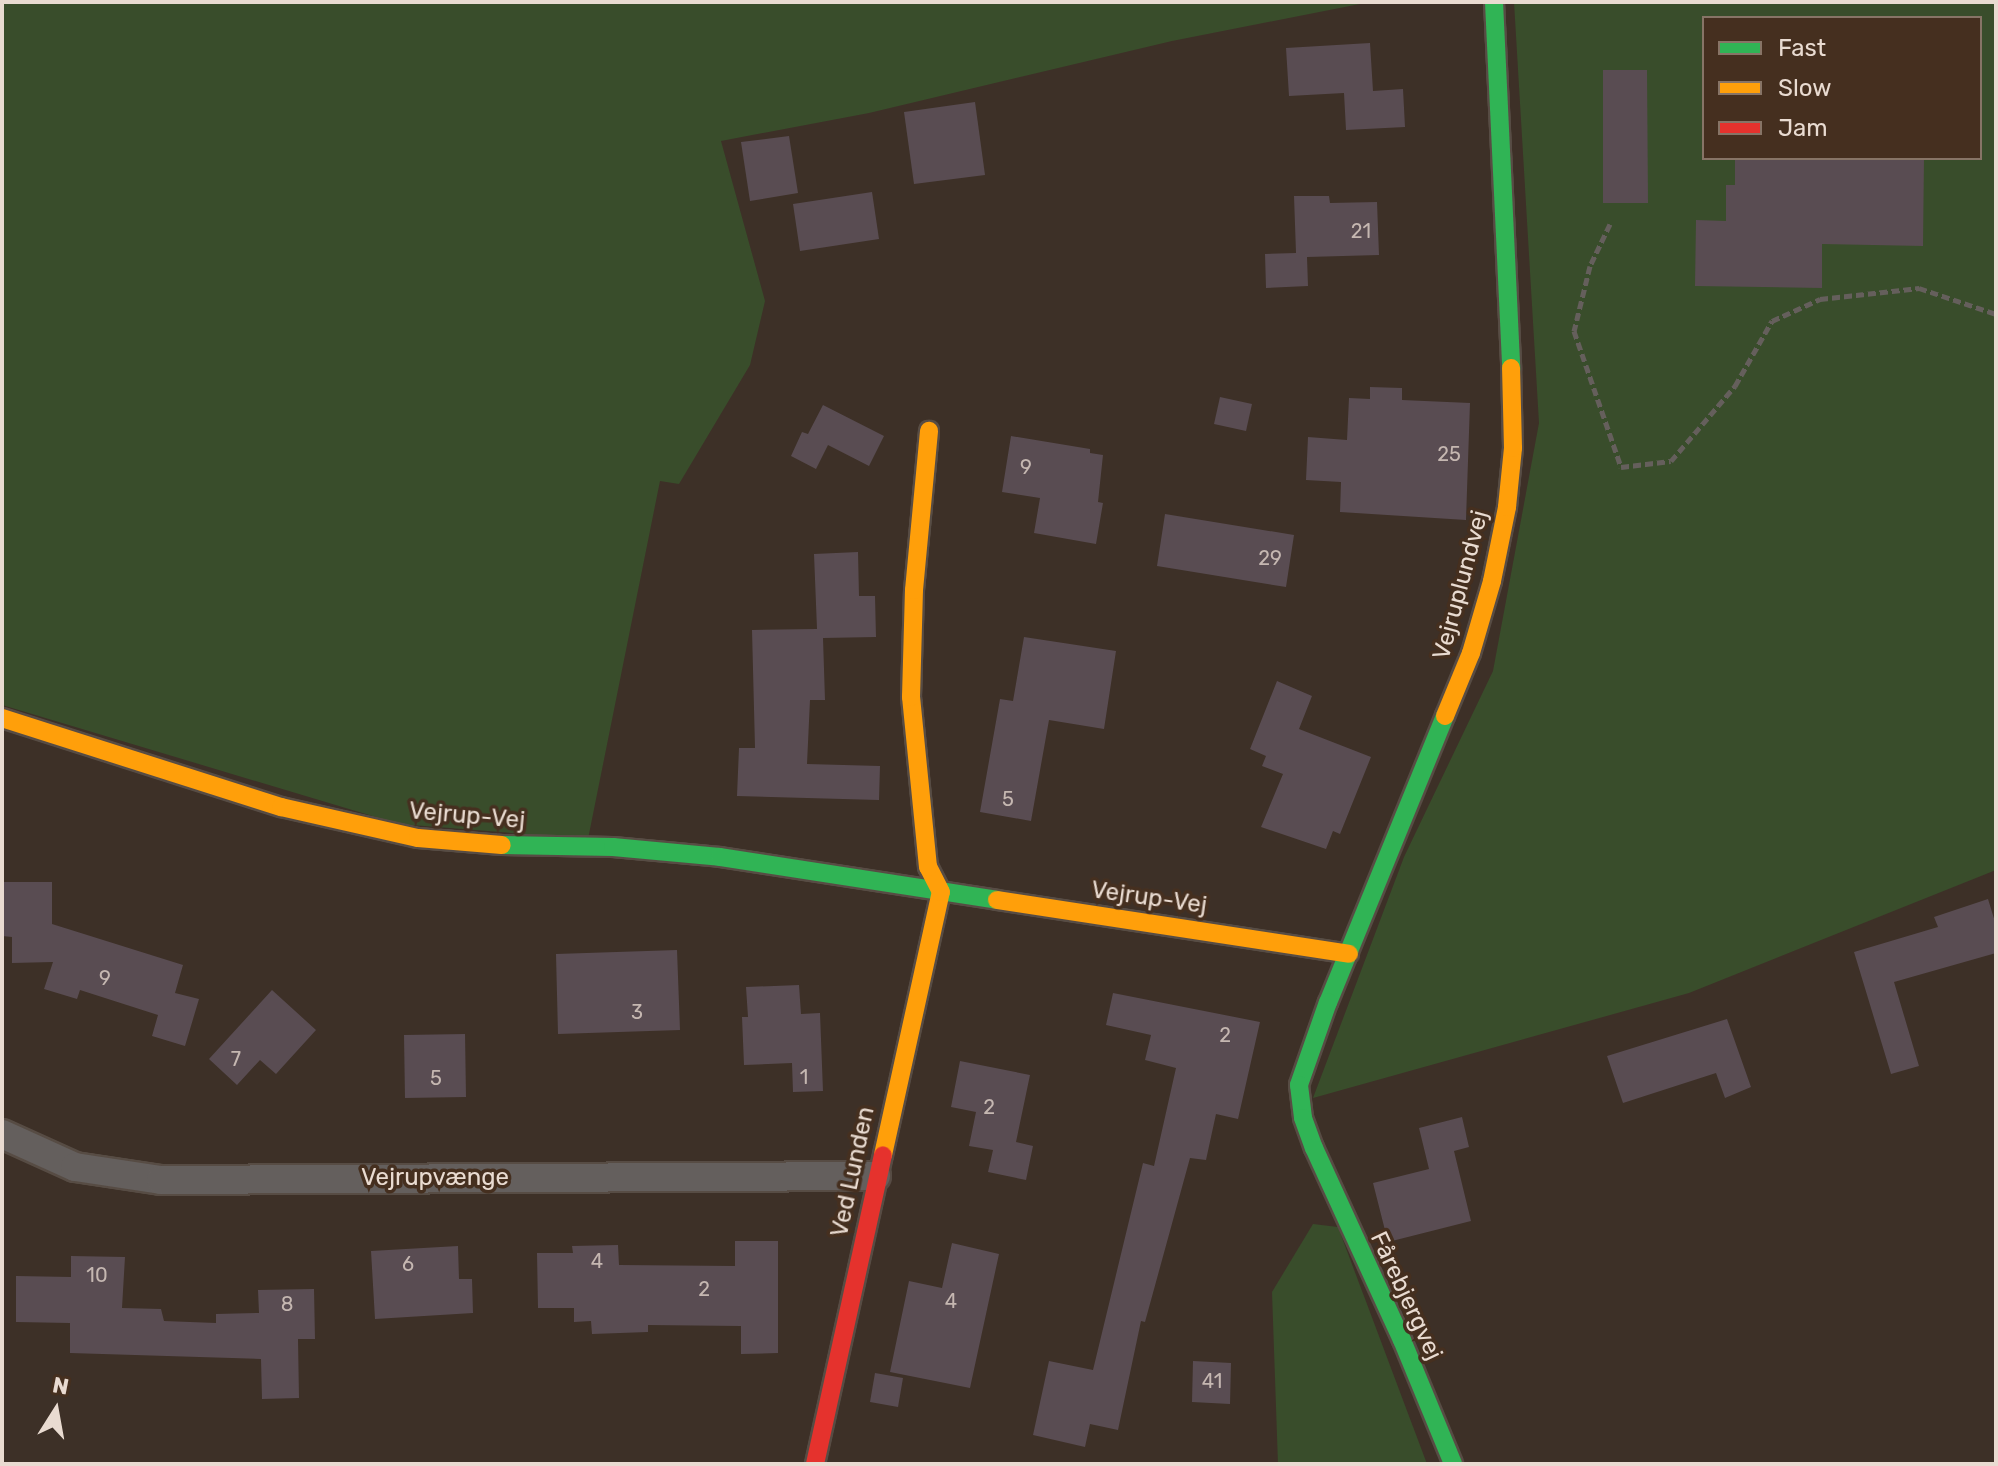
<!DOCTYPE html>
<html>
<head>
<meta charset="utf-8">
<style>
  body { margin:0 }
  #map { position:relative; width:1998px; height:1466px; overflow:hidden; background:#3d3027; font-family:Rubik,sans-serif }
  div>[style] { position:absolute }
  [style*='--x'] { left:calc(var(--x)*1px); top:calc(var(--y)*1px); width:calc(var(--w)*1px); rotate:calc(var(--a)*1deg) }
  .green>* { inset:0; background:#394d2b }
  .building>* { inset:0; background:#594c52 }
  .path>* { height:5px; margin-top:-2.5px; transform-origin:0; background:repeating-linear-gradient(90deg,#655f5c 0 8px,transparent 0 12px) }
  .roads { filter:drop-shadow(2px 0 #574c44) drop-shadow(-2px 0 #574c44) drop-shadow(0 2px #574c44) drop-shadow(0 -2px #574c44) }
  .street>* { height:28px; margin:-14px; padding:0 14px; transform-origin:14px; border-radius:14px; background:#645f5d }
  .fast>* { height:18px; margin:-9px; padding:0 9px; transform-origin:9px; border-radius:9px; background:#30b455 }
  .slow>* { height:18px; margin:-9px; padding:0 9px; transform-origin:9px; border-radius:9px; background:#ff9f0a }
  .jam>* { height:18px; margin:-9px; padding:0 9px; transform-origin:9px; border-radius:9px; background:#e5322d }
  span { translate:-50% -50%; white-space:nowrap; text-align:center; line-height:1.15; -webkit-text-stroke:7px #452f1f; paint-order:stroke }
  .number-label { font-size:20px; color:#c5b7b1 }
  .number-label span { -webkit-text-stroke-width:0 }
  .street-label { font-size:24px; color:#e9dbd1 }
  .frame { position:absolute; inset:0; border:4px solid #e9dbd1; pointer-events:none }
  .legend { position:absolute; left:1702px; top:16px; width:280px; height:144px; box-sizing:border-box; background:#452f1f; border:2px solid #877466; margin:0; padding:10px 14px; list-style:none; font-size:24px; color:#e9dbd1 }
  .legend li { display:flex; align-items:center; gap:16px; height:40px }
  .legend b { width:40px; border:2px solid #877466 }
  .north { position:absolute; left:16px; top:1370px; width:80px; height:80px; -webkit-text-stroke:6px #452f1f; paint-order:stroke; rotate:11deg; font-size:22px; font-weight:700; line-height:32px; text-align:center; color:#e9dbd1 }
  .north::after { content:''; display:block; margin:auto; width:28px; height:36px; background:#e9dbd1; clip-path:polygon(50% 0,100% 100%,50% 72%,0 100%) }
</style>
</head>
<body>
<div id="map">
  <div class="green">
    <i style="clip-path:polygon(2px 2px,1370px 2px,1172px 41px,869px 113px,721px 141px,765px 301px,750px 365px,679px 484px,660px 481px,588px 839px,399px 824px,2px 705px)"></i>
    <i style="clip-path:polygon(evenodd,1514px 2px,1996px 2px,1996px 870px,1689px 993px,1313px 1098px,1404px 857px,1493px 671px,1539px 423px,1514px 2px,1704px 18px,1980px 18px,1980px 158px,1704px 158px,1704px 18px)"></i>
    <i style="clip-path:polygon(1313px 1224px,1338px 1227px,1427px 1464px,1278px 1464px,1272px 1292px)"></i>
  </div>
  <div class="building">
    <i style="clip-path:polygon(1370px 43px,1373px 91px,1403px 89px,1405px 127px,1346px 130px,1344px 93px,1289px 96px,1286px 48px)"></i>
    <i style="clip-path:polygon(1603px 70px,1647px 70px,1648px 203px,1603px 203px)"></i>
    <i style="clip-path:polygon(975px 102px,985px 175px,914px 184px,904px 112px)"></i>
    <i style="clip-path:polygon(789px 136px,798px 193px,750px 201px,741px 142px)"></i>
    <i style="clip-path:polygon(1735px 158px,1924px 158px,1923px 246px,1822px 244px,1822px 288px,1695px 286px,1696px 220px,1726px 221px,1726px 185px,1735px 185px)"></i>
    <i style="clip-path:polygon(872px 192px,879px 239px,800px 251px,793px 204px)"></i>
    <i style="clip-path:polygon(1294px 196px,1329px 196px,1330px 203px,1377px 202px,1379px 255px,1307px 257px,1308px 286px,1266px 288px,1265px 254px,1296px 253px)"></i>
    <i style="clip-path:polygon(1370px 387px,1402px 388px,1402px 400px,1470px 403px,1466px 520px,1340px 512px,1341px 482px,1306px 480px,1308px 437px,1347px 440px,1349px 398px,1370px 399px)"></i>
    <i style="clip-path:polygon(1220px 397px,1252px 404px,1246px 431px,1214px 424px)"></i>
    <i style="clip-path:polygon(823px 405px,884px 436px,869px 466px,828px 445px,816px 469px,791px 456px,802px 432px,808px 434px)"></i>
    <i style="clip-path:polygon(1011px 436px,1090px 449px,1090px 453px,1103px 455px,1098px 502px,1103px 503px,1096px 544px,1034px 533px,1040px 498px,1002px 492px)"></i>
    <i style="clip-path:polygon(1165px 514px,1294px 535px,1286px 587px,1157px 566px)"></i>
    <i style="clip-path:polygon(858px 552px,859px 596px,875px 596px,876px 637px,823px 638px,825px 700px,810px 700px,807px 764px,880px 766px,879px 800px,737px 796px,739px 748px,755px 748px,752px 630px,817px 629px,814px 554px)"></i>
    <i style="clip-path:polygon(1024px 637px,1116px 651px,1104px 729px,1049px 720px,1031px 821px,980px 812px,1000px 699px,1013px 701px)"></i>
    <i style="clip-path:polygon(1277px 681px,1312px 696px,1299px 729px,1371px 757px,1340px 834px,1333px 831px,1326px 849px,1261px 827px,1283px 774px,1262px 766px,1266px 756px,1250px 749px)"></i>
    <i style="clip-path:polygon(2px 882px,52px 882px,52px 924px,183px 965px,175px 993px,199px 999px,185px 1046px,152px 1036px,158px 1015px,80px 990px,77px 999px,44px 989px,53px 962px,12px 963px,12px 937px,2px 936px)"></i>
    <i style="clip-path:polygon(1988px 899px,1996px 925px,1996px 953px,1894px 982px,1919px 1066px,1891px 1074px,1854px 952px,1938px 927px,1934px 917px)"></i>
    <i style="clip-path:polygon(677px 950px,680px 1030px,558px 1034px,556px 954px)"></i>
    <i style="clip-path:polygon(799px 985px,801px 1014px,820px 1013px,823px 1091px,793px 1092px,792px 1063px,744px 1065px,742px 1017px,748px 1017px,746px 987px)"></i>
    <i style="clip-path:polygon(272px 990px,316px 1030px,276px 1074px,260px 1060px,237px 1085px,209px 1059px)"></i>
    <i style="clip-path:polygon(1113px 993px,1260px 1022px,1238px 1119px,1216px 1114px,1206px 1160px,1190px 1158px,1145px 1322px,1141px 1321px,1118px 1430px,1090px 1424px,1085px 1447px,1033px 1435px,1049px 1361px,1093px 1370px,1143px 1163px,1154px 1166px,1176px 1068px,1145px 1060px,1151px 1035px,1106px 1025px)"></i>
    <i style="clip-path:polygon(1727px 1019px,1751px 1087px,1725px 1098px,1716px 1073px,1623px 1103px,1607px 1056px)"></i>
    <i style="clip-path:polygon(465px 1034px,466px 1097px,405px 1098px,404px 1035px)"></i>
    <i style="clip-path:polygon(960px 1061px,1030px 1075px,1016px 1142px,1033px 1146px,1026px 1180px,988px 1172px,993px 1150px,969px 1146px,976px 1112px,951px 1107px)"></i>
    <i style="clip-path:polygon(1462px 1117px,1469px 1147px,1454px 1151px,1471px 1221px,1388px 1242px,1373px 1183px,1429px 1169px,1419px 1128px)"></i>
    <i style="clip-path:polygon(735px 1241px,778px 1241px,778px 1353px,741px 1354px,741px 1326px,648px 1325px,648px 1332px,592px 1334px,591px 1321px,574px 1322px,574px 1308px,538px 1308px,537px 1253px,573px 1253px,572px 1246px,618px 1245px,619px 1265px,735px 1266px)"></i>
    <i style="clip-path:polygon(952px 1243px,999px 1254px,970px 1388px,890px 1372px,909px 1281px,942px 1288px)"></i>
    <i style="clip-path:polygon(458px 1246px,459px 1279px,472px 1279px,473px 1313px,375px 1319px,371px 1251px)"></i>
    <i style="clip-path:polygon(71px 1256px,125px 1257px,122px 1308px,161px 1309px,164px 1321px,216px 1323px,216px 1314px,259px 1313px,258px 1290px,314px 1289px,315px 1339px,298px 1339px,299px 1398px,262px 1399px,261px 1359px,70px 1353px,70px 1323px,16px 1322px,16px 1276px,71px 1277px)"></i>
    <i style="clip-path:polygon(1193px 1361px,1231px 1363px,1230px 1404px,1192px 1402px)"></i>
    <i style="clip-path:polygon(875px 1373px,903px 1378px,898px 1407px,870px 1402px)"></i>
  </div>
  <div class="path">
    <i style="--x:1610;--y:224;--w:47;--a:115.5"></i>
    <i style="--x:1590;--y:266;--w:67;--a:103.8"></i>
    <i style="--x:1574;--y:331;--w:144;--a:70.9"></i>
    <i style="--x:1621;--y:467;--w:50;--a:-6.8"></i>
    <i style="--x:1671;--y:461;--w:99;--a:-49.5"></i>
    <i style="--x:1735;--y:386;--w:75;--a:-60.4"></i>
    <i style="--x:1772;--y:321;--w:53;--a:-24.6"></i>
    <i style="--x:1820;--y:299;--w:100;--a:-6.3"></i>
    <i style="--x:1919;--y:288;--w:81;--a:18.7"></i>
  </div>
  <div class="roads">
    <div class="street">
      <i style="--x:2;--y:1134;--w:80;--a:24.3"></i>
      <i style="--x:75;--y:1167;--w:87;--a:8.6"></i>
      <i style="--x:161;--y:1180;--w:715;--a:-0.32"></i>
    </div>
    <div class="fast">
      <i style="--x:1494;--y:2;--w:366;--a:87.3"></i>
      <i style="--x:1445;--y:716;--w:309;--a:112.2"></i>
      <i style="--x:1328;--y:1002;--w:88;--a:109.3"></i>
      <i style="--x:1299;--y:1085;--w:33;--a:83"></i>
      <i style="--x:1303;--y:1118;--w:32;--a:70"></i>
      <i style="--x:1314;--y:1148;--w:211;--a:65.4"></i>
      <i style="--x:1402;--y:1340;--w:134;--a:67.6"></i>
      <i style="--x:502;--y:845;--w:111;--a:1"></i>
      <i style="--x:613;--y:847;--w:107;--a:5.3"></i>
      <i style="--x:720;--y:857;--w:280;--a:8.8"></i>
    </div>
    <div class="slow">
      <i style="--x:1445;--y:716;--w:68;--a:-67.6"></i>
      <i style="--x:1471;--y:653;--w:75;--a:-73.7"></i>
      <i style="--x:1492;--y:581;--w:76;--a:-78.5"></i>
      <i style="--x:1507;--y:507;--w:59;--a:-84.2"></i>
      <i style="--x:1513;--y:448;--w:80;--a:-91.4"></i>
      <i style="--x:2;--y:718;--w:293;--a:17.7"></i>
      <i style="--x:281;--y:807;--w:140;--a:12.8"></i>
      <i style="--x:418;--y:838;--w:84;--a:4.8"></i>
      <i style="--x:997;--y:900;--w:356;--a:8.7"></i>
      <i style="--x:883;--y:1155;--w:269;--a:-77.6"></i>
      <i style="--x:941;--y:892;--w:28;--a:-117"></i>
      <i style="--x:928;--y:867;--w:171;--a:-95.7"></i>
      <i style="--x:911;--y:697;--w:107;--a:-88.4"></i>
      <i style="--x:914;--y:590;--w:160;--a:-84.6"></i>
    </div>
    <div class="jam">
      <i style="--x:815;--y:1464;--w:316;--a:-77.6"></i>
    </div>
  </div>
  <div class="number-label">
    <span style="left:1361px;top:231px">21</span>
    <span style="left:1449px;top:454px">25</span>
    <span style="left:1026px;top:467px">9</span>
    <span style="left:1270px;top:558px">29</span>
    <span style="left:1008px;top:799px">5</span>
    <span style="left:105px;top:978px">9</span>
    <span style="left:637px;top:1012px">3</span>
    <span style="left:1225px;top:1035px">2</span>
    <span style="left:236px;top:1059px">7</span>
    <span style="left:804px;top:1077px">1</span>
    <span style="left:436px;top:1078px">5</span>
    <span style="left:989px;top:1107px">2</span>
    <span style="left:597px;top:1261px">4</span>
    <span style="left:408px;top:1264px">6</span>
    <span style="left:97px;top:1275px">10</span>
    <span style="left:704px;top:1289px">2</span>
    <span style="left:951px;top:1301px">4</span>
    <span style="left:287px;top:1304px">8</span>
    <span style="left:1212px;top:1381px">41</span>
  </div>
  <div class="street-label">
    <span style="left:1461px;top:585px;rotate:-75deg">Vejruplundvej</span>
    <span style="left:467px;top:816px;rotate:5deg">Vejrup-Vej</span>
    <span style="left:1149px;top:898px;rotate:8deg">Vejrup-Vej</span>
    <span style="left:853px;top:1172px;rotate:-78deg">Ved Lunden</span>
    <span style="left:435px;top:1178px">Vejrupvænge</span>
    <span style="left:1406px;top:1296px;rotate:65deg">Fårebjergvej</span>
  </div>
  <div class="frame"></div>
  <ul class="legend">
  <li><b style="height:10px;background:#30b455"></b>Fast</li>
  <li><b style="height:10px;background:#ff9f0a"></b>Slow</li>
  <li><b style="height:10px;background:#e5322d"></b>Jam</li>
  </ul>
  <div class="north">N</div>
</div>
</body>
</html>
